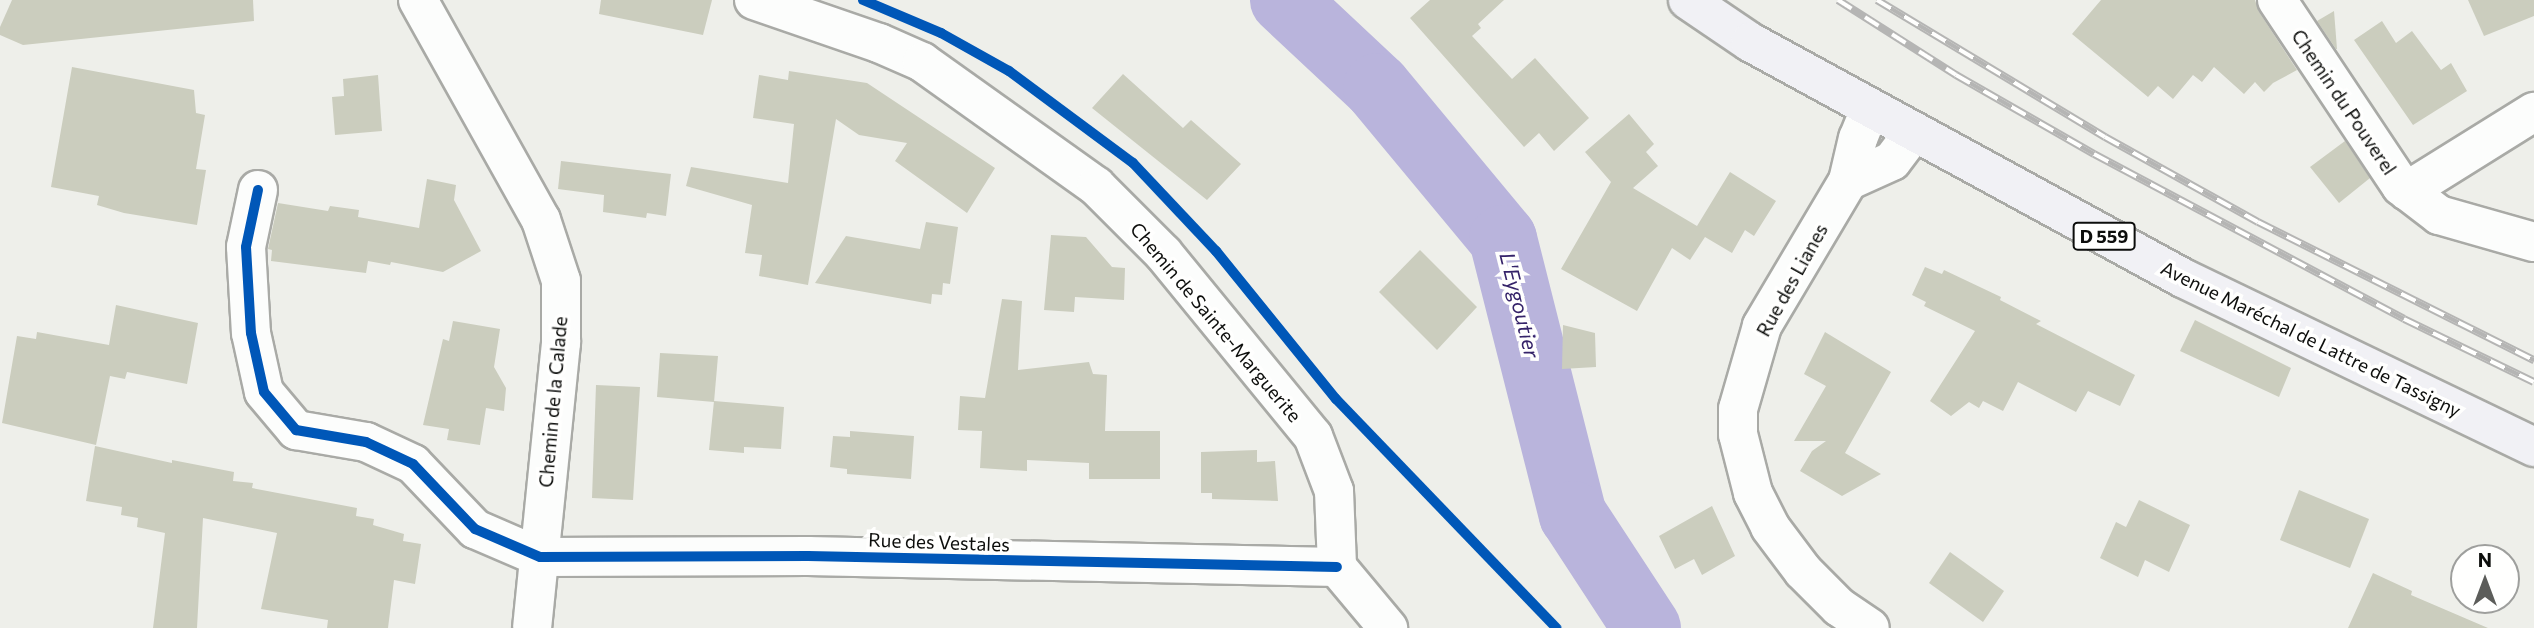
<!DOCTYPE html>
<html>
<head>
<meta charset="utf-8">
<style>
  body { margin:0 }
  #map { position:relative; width:2534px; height:628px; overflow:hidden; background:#eeefea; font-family:Commissioner,sans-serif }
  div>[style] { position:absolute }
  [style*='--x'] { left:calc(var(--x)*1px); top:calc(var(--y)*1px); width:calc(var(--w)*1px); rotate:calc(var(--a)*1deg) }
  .river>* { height:68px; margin:-34px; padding:0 34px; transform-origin:34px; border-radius:34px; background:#b9b4dc }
  .building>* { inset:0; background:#cbcdbe }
  .roads { filter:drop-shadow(2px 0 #a9aaa6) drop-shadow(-2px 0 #a9aaa6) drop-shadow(0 2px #a9aaa6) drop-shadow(0 -2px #a9aaa6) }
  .minor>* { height:38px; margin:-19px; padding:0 19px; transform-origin:19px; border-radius:19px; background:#fcfdfc }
  .major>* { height:38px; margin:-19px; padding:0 19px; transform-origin:19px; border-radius:19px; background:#f1f1f5 }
  .rail>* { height:8px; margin-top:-4px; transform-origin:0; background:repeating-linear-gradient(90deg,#fffffe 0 16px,#b5b5b4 0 32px); box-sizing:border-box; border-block:2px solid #b5b5b4 }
  .cycleway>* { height:10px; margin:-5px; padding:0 5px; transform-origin:5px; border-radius:5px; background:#0057b8 }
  span { translate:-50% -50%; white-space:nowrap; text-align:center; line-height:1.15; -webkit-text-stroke:7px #fffffe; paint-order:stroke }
  .shield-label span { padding:2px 5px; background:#fffffe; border:2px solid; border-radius:5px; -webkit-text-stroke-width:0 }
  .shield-label { font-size:18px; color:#0d0e0c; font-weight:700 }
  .street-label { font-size:19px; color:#0d0e0c }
  .water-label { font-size:21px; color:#352369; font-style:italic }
  .north { position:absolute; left:2450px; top:544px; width:70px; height:70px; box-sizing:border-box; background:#fffffe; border:2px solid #9e9f9d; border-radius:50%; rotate:0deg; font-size:19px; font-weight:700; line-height:28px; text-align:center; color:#0d0e0c }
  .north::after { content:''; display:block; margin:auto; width:24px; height:32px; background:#5c5d5a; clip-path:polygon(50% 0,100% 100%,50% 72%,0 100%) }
</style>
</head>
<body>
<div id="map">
  <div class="river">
    <i style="--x:1284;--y:0;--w:127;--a:43.1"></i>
    <i style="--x:1377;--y:87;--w:197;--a:50.3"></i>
    <i style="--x:1503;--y:239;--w:285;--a:75.8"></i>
    <i style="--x:1573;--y:515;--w:135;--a:56.8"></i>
  </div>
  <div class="building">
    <i style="clip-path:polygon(12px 0,253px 0,254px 21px,23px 45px,0 35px,0 27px)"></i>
    <i style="clip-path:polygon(601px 0,712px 0,703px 35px,599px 14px)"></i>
    <i style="clip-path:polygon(1430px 0,1504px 0,1478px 24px,1481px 28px,1472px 36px,1512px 79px,1535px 58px,1589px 118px,1554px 151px,1539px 133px,1524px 147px,1410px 18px)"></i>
    <i style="clip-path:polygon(2101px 0,2255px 0,2259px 12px,2297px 70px,2273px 83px,2264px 92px,2255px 82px,2244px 94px,2214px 67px,2202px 82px,2193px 75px,2173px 99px,2158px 86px,2148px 97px,2072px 34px)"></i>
    <i style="clip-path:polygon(2468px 0,2534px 0,2534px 16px,2484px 36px)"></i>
    <i style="clip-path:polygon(2334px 11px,2337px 49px,2336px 49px,2317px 21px)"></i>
    <i style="clip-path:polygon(2382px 21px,2396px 43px,2412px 31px,2441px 70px,2451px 63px,2467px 91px,2413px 125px,2354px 40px)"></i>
    <i style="clip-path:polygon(72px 67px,194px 90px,196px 113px,205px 115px,196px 169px,206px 170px,197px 225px,124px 213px,97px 205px,99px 196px,51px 187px)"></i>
    <i style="clip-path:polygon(789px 71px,867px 83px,995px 168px,967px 213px,895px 161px,907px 143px,859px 135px,836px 119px,808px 285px,759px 276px,762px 255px,745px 253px,752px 205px,686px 186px,691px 167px,788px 183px,794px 124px,753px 118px,759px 75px,788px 80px)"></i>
    <i style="clip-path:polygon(1123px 74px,1183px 128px,1191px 120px,1241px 164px,1207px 200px,1092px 108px)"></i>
    <i style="clip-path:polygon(378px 75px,382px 131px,335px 135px,332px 97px,344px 96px,343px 79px)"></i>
    <i style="clip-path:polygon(1629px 114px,1654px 144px,1646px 152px,1658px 166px,1633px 188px,1697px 226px,1730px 172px,1776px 201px,1754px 236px,1745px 230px,1732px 253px,1705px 237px,1690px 260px,1672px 248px,1637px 311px,1561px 269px,1611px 182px,1585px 152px)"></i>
    <i style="clip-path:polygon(2345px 141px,2370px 178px,2339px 203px,2310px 167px)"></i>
    <i style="clip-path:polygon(561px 161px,671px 174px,666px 216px,647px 213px,646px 218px,603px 212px,604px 195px,558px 189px)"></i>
    <i style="clip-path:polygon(427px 179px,456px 185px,454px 200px,481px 251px,443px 272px,391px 262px,390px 265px,368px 261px,366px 273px,271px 261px,272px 250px,268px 249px,278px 203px,328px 211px,330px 206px,359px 210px,358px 217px,419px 228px)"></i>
    <i style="clip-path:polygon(926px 222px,958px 227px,950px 284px,943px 283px,942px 295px,932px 294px,931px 304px,815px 283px,846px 236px,920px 249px)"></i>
    <i style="clip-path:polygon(1051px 235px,1086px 237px,1112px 267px,1125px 268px,1124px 300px,1075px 297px,1074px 312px,1044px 310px)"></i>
    <i style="clip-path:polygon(1420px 250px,1477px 307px,1437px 350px,1379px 292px)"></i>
    <i style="clip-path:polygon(1925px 267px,1942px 274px,1944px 270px,2001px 297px,2000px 300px,2041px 321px,2036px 324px,2135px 375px,2120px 406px,2088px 391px,2076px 412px,2018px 382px,2003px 411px,1983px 401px,1979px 408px,1969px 402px,1951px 416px,1930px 401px,1975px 331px,1924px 306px,1926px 302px,1912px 295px)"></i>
    <i style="clip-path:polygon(1002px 299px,1022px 301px,1018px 370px,1089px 362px,1093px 374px,1107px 375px,1105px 431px,1160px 431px,1160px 479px,1089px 479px,1089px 463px,1027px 460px,1027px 471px,980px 468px,982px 431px,958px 430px,960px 396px,985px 398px)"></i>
    <i style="clip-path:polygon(116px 305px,198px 323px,187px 384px,127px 372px,125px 379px,110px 376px,96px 445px,2px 423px,17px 336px,36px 339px,37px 332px,109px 345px)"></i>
    <i style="clip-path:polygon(2195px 320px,2291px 368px,2279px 397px,2180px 351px)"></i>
    <i style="clip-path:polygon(453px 321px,500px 329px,494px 367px,506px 388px,504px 411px,486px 408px,480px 445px,447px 440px,449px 429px,423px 425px,443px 339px,449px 341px)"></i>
    <i style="clip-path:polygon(1563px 325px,1595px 333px,1596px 367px,1562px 369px)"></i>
    <i style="clip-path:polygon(1825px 332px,1891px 372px,1845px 453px,1881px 474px,1842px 496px,1800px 471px,1812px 451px,1826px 441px,1794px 441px,1826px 386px,1804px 374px)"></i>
    <i style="clip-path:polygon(660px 353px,718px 356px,714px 402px,657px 397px)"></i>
    <i style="clip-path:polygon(596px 385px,640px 387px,633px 500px,592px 498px)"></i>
    <i style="clip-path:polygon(714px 401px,784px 407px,781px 449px,744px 447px,744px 453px,709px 450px)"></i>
    <i style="clip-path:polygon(850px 431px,914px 436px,911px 479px,847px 474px,847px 469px,830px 467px,833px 436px,850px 437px)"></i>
    <i style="clip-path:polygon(95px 446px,172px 463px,172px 460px,234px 472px,233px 481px,253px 483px,252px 488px,357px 508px,356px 516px,374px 519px,373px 525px,404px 534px,403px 541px,421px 544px,415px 584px,394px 580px,388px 628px,327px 628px,328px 620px,261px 609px,277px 533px,203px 518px,197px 628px,153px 628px,165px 533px,137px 527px,138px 518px,121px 515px,122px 507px,86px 501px)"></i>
    <i style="clip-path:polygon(1257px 450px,1257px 462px,1275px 461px,1278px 501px,1212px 499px,1212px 493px,1201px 493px,1201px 452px)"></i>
    <i style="clip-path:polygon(2299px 490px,2369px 519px,2350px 568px,2280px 540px)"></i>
    <i style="clip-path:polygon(2139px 500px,2190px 525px,2169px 572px,2145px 560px,2138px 577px,2100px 558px,2116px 522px,2126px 527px)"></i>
    <i style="clip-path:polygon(1712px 506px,1735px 556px,1702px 575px,1694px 559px,1675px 569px,1659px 536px)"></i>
    <i style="clip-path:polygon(1950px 552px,2004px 591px,1983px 622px,1929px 583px)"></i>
    <i style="clip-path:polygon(2373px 573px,2412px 591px,2411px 595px,2488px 628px,2348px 628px)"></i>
  </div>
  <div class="roads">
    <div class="minor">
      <i style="--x:418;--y:0;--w:252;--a:60.8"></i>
      <i style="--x:541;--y:220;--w:64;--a:71.8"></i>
      <i style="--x:561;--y:281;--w:62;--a:90"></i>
      <i style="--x:561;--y:343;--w:286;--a:95.8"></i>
      <i style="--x:754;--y:0;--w:132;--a:19"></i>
      <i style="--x:879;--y:43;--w:47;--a:23.8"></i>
      <i style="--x:922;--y:62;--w:214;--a:35.5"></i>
      <i style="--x:1096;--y:186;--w:95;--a:45"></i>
      <i style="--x:1163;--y:253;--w:237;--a:50.7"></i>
      <i style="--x:1313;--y:436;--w:59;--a:69.1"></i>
      <i style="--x:1334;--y:491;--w:76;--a:87.7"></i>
      <i style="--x:1337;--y:567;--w:80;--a:50.1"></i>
      <i style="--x:2277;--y:0;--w:224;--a:56.3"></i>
      <i style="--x:2401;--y:186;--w:48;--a:37.3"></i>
      <i style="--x:2439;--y:215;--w:99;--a:15.9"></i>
      <i style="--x:1870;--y:109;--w:31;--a:112"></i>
      <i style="--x:1858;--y:138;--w:44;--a:103.1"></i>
      <i style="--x:1848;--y:181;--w:169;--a:120.7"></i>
      <i style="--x:1762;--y:326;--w:86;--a:106.1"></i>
      <i style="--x:1738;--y:409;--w:25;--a:90"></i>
      <i style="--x:1738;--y:434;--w:61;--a:75.7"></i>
      <i style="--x:1753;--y:493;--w:38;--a:63"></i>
      <i style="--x:1770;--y:527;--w:55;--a:53.1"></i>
      <i style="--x:1803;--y:571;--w:51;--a:45"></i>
      <i style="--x:1839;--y:607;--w:37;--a:34"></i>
      <i style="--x:1848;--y:181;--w:48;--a:-24.4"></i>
      <i style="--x:1892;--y:161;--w:35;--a:-53"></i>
      <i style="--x:258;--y:190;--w:58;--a:101.9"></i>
      <i style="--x:246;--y:247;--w:86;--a:86.7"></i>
      <i style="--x:251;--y:333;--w:60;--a:77.6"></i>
      <i style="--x:264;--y:392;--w:50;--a:49.9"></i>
      <i style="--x:296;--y:430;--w:71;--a:9.7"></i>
      <i style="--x:366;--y:442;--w:52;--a:25.1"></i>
      <i style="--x:413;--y:464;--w:90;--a:46.4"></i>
      <i style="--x:475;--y:529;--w:71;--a:23.3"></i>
      <i style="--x:540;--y:557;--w:268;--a:-0.2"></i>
      <i style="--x:808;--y:556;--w:529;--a:1.19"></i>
      <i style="--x:2407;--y:191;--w:150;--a:-31.9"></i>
    </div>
    <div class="major">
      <i style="--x:1688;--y:0;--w:75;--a:34.1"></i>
      <i style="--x:1750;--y:42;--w:493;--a:28.6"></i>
      <i style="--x:2183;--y:278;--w:390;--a:25.7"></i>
    </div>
  </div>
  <div class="rail">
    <i style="--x:1838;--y:0;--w:140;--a:32.4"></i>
    <i style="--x:1956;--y:75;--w:159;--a:29.8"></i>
    <i style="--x:2094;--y:154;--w:351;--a:28"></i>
    <i style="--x:2404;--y:319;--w:144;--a:25.9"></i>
    <i style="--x:1877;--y:0;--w:266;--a:31"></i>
    <i style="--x:2105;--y:137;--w:175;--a:29.1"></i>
    <i style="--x:2258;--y:222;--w:309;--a:26.6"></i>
  </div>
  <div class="cycleway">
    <i style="--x:863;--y:0;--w:85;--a:22.9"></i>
    <i style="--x:941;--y:33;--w:78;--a:29.2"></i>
    <i style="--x:1009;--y:71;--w:154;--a:36.6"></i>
    <i style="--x:1133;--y:163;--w:121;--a:46.7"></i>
    <i style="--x:1216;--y:251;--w:191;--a:51"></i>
    <i style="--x:1336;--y:399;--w:318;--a:46.1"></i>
    <i style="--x:258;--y:190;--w:58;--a:101.9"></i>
    <i style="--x:246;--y:247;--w:86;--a:86.7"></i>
    <i style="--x:251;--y:333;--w:60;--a:77.6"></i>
    <i style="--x:264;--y:392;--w:50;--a:49.9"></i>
    <i style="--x:296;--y:430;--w:71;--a:9.7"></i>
    <i style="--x:366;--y:442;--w:52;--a:25.1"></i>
    <i style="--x:413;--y:464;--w:90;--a:46.4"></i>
    <i style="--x:475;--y:529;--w:71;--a:23.3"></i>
    <i style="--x:540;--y:557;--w:268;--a:-0.2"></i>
    <i style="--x:808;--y:556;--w:529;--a:1.19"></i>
  </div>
  <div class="shield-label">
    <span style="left:2104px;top:236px">D 559</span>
  </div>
  <div class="street-label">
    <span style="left:2344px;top:102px;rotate:56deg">Chemin du Pouverel</span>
    <span style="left:1792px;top:280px;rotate:-61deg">Rue des Lianes</span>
    <span style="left:1216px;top:322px;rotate:50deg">Chemin de Sainte-Marguerite</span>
    <span style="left:2311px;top:339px;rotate:26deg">Avenue Maréchal de Lattre de Tassigny</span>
    <span style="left:553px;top:402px;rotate:-85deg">Chemin de la Calade</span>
    <span style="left:939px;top:542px;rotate:2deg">Rue des Vestales</span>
  </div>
  <div class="water-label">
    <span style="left:1520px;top:305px;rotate:76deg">L'Eygoutier</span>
  </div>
  <div class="north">N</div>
</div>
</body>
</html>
